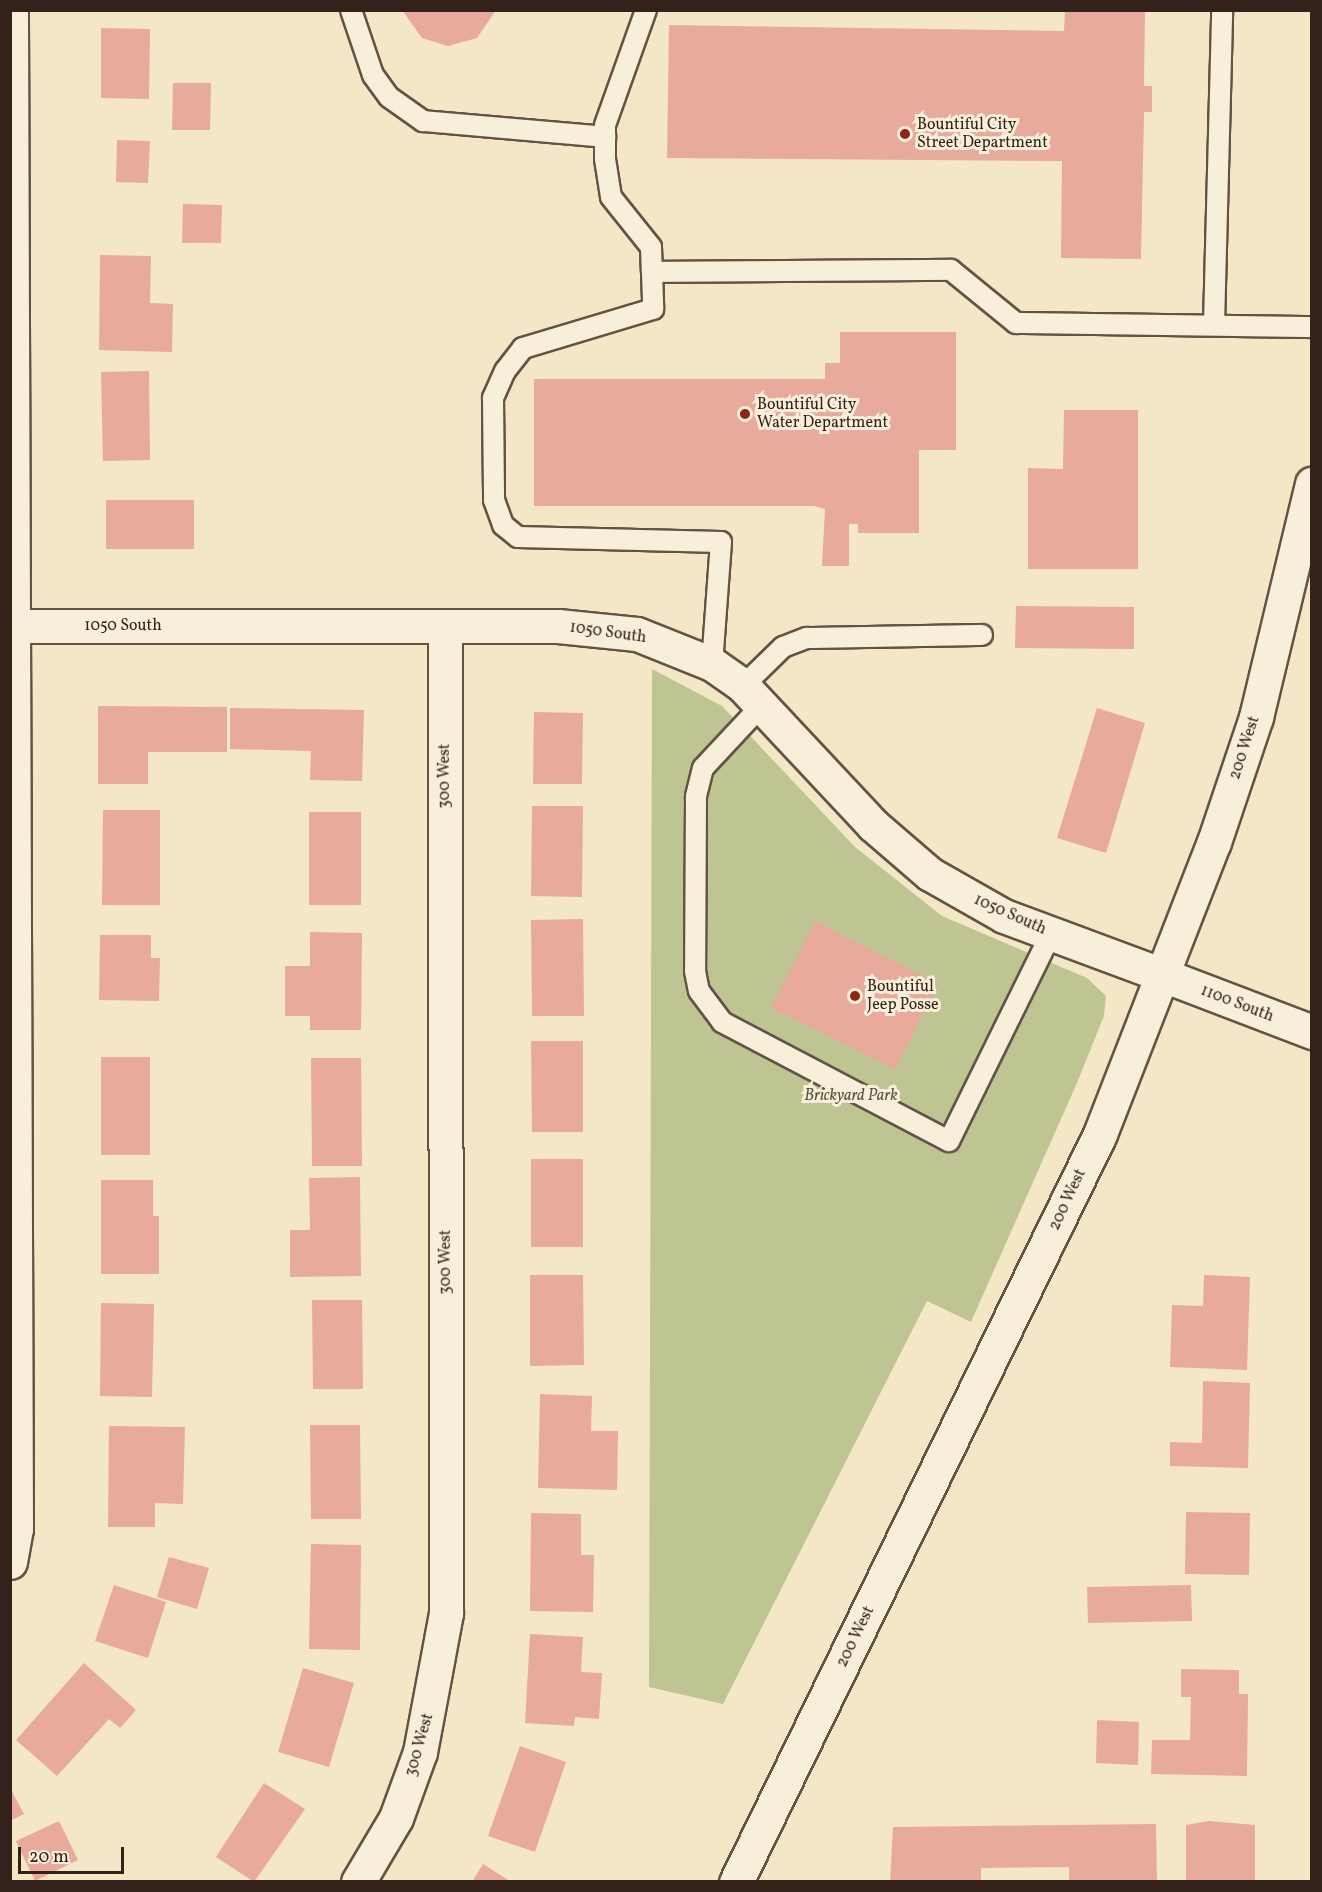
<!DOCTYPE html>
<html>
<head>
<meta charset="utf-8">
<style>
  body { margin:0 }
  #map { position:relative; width:1322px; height:1892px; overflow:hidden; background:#f4e7c6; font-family:Vollkorn,serif }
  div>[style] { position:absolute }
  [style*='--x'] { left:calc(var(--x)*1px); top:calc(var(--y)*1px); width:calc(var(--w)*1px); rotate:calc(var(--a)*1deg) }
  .green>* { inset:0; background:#bec593 }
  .building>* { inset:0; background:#e7aa9c }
  .roads { filter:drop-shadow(2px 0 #645345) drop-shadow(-2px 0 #645345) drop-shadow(0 2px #645345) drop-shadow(0 -2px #645345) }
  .service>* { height:20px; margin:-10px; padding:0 10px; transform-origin:10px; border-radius:10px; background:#f8efda }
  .minor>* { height:33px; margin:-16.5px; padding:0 16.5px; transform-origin:16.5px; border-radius:16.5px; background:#f8efda }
  .tertiary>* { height:33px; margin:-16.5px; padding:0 16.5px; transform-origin:16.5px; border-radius:16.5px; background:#f8efda }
  .secondary>* { height:33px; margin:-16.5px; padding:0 16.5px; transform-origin:16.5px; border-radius:16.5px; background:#f8efda }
  .dots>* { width:16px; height:16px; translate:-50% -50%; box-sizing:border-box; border:3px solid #f8efda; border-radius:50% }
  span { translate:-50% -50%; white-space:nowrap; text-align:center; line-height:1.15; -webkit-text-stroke:6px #f8efda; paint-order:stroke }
  .poi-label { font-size:16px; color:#34221a }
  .left { translate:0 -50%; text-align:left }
  .street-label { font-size:16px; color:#34221a }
  .park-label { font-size:16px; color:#5d533e; font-style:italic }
  .frame { position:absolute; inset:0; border:12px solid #34221a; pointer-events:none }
  .scale { position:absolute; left:18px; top:1847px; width:106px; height:27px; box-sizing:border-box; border:3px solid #34221a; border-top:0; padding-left:8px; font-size:18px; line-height:21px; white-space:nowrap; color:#34221a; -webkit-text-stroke:4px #f8efda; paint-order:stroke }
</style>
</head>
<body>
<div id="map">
  <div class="green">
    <i style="clip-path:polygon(652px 669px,722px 706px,855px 847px,942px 916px,1087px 978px,1106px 996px,1104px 1016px,1077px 1083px,971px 1322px,927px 1301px,723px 1704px,649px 1687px)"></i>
  </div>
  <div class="building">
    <i style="clip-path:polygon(402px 10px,496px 10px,477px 38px,448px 46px,422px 38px)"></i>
    <i style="clip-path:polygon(1065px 10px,1145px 10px,1144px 86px,1152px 86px,1152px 112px,1144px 112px,1141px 259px,1061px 258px,1062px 161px,667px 158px,669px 25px,1064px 31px)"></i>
    <i style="clip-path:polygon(101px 28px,150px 29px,149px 99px,101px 98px)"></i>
    <i style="clip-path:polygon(173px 83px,211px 83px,210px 130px,172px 130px)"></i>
    <i style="clip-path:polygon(117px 140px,150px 141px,148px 183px,116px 182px)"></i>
    <i style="clip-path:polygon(183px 204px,222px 205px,221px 243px,182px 243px)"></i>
    <i style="clip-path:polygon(100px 255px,151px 256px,150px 303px,173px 304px,172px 352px,99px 350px)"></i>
    <i style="clip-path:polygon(840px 332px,956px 332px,956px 450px,919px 450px,919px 533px,858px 533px,858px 524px,849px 524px,849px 566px,822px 566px,825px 509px,814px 506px,534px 506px,534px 379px,825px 379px,825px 363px,840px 363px)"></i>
    <i style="clip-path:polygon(149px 371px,150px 460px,103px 461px,101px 372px)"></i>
    <i style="clip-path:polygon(1064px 410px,1138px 410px,1138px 569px,1028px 569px,1028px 468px,1063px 469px)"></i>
    <i style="clip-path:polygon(106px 500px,194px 500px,194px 549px,106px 549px)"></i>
    <i style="clip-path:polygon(1016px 606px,1134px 607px,1134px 649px,1015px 648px)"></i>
    <i style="clip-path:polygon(98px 706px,227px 707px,227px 752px,148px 752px,148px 784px,98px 784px)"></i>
    <i style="clip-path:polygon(230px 708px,364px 710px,362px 781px,310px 780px,311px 751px,230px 749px)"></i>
    <i style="clip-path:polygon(1097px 708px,1145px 723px,1106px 853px,1057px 838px)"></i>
    <i style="clip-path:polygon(534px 712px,583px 713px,582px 784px,533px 784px)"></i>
    <i style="clip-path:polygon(532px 806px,583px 806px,582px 897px,531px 896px)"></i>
    <i style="clip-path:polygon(103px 810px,160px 810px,160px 905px,102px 905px)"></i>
    <i style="clip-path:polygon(309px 812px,361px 812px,361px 905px,309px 905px)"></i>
    <i style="clip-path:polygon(583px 919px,584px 1016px,532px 1016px,531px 920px)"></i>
    <i style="clip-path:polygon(815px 921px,938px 984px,895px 1069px,771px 1008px)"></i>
    <i style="clip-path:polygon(310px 932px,362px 933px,361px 1030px,310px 1030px,310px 1016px,285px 1016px,285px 966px,310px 966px)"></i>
    <i style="clip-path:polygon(100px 935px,151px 935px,151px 958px,160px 958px,159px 1001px,99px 1000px)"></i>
    <i style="clip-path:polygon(531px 1041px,583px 1041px,583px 1132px,532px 1132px)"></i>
    <i style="clip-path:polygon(101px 1057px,150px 1057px,150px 1155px,101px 1155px)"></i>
    <i style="clip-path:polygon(311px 1058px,361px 1058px,362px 1166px,312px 1166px)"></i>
    <i style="clip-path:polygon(531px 1159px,583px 1159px,583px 1247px,531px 1247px)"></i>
    <i style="clip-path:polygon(360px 1177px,361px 1276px,290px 1277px,290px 1230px,310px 1230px,309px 1178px)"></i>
    <i style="clip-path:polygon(101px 1180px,153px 1180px,153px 1216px,159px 1216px,159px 1274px,101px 1274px)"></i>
    <i style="clip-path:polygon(530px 1275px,583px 1275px,584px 1365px,530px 1366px)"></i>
    <i style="clip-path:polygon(1204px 1275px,1250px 1277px,1247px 1370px,1170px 1367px,1172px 1305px,1203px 1306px)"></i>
    <i style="clip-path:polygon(312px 1300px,362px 1300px,363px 1389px,313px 1389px)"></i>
    <i style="clip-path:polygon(101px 1303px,154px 1304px,152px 1397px,100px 1396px)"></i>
    <i style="clip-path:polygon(1203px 1381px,1250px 1383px,1248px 1468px,1170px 1466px,1170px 1442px,1202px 1443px)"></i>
    <i style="clip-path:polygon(540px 1394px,592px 1396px,591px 1431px,618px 1431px,617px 1490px,538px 1488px)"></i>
    <i style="clip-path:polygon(310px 1425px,360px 1425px,361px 1519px,311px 1519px)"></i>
    <i style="clip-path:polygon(109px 1426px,185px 1427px,183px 1504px,155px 1503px,155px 1527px,108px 1527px)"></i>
    <i style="clip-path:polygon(1186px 1512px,1250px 1513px,1249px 1575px,1185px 1574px)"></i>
    <i style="clip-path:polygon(531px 1513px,581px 1514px,581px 1555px,594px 1555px,593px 1612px,530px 1611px)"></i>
    <i style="clip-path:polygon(311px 1544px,361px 1545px,360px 1650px,309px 1649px)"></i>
    <i style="clip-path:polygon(169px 1557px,209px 1568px,197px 1609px,157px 1597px)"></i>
    <i style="clip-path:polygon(114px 1585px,166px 1602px,148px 1658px,95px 1641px)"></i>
    <i style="clip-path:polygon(1191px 1585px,1192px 1621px,1088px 1623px,1087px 1587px)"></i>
    <i style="clip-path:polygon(530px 1634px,583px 1637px,581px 1672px,602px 1673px,599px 1719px,575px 1717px,574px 1726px,525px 1723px)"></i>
    <i style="clip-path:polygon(84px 1663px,136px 1710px,120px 1728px,109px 1719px,57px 1776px,16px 1740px)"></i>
    <i style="clip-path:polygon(303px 1668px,354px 1683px,329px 1767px,278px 1752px)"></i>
    <i style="clip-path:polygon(1181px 1669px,1239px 1670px,1239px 1694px,1248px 1694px,1247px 1776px,1151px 1774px,1152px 1740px,1190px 1740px,1191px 1697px,1181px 1697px)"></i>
    <i style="clip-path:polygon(1097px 1720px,1139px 1722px,1138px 1765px,1096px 1763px)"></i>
    <i style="clip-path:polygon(520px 1746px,566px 1762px,535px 1852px,488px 1836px)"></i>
    <i style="clip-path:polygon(264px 1783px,305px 1809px,254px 1882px,216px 1857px)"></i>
    <i style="clip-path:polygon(10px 1788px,24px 1814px,10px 1821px)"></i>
    <i style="clip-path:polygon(59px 1821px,78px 1860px,35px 1881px,16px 1841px)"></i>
    <i style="clip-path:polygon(1209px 1821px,1255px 1825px,1255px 1882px,1186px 1882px,1186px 1825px)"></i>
    <i style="clip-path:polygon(1156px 1824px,1157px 1882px,1069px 1882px,1069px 1867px,981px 1868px,981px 1882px,890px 1882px,893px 1827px)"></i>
    <i style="clip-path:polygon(483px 1864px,511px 1882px,472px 1882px)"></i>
  </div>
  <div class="roads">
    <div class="service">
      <i style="--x:351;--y:10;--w:69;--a:71.3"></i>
      <i style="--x:373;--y:75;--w:27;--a:54"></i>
      <i style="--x:389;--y:97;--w:42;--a:35.2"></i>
      <i style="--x:423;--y:121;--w:183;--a:5"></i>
      <i style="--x:646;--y:10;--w:122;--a:109.6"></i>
      <i style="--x:605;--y:125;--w:34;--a:90"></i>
      <i style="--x:605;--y:159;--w:38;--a:81"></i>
      <i style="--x:611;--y:197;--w:64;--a:51.3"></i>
      <i style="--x:651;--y:247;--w:25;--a:88"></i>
      <i style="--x:652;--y:272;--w:299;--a:-0.4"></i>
      <i style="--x:951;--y:270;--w:84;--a:39.2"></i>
      <i style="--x:1016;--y:323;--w:296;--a:0.8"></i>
      <i style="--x:652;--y:272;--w:37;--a:88"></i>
      <i style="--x:653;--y:309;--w:136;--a:163.3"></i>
      <i style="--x:523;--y:348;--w:29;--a:128"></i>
      <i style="--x:505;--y:371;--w:30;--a:114"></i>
      <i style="--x:493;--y:398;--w:102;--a:89.4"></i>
      <i style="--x:494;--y:500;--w:27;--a:70"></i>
      <i style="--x:503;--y:525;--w:19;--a:39"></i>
      <i style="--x:518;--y:537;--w:203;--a:1.4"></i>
      <i style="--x:721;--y:542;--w:122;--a:94.2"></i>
      <i style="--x:1214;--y:324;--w:314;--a:-88.5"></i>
      <i style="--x:743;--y:686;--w:56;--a:-44.3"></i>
      <i style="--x:783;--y:647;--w:26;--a:-21"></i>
      <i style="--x:807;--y:638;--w:175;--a:-1"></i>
      <i style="--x:762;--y:705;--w:86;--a:133.1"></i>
      <i style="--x:703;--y:768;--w:30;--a:104"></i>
      <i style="--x:696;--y:797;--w:174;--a:90.3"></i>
      <i style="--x:695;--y:971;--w:20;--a:79"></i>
      <i style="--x:699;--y:991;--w:39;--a:53"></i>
      <i style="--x:722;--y:1022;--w:256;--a:27.7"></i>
      <i style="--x:949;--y:1141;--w:231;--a:-63.8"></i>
    </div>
    <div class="minor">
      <i style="--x:12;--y:626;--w:546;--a:0"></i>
      <i style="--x:558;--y:626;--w:79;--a:5.8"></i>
      <i style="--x:637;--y:634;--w:81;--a:21.8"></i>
      <i style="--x:712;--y:664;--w:38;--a:35"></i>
      <i style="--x:743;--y:686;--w:190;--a:46.9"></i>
      <i style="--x:873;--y:825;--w:75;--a:40.7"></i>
      <i style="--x:930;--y:874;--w:85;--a:29.6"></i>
      <i style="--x:1004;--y:916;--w:170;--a:20.4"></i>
      <i style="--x:10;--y:1562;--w:34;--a:-80"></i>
      <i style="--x:16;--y:1529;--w:1519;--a:-90.19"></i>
      <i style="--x:358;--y:1882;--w:74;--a:-59.3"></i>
      <i style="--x:396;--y:1818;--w:70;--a:-70"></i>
      <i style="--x:420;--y:1752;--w:141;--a:-79.4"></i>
      <i style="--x:446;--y:1613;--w:987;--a:-90.06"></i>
    </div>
    <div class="tertiary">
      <i style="--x:1163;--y:975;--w:160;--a:20.9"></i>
    </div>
    <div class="secondary">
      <i style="--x:736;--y:1882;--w:832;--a:-64.05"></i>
      <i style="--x:1100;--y:1134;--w:313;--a:-68.7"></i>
      <i style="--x:1214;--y:842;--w:132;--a:-71.4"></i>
      <i style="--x:1256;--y:717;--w:240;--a:-76.5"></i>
    </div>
  </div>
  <div class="dots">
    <i style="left:905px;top:134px;background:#8f2418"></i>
    <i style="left:745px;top:414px;background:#8f2418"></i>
    <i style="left:855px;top:996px;background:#8f2418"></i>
  </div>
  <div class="poi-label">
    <span class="left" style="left:917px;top:134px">Bountiful City<br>Street Department</span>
    <span class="left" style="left:757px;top:414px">Bountiful City<br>Water Department</span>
    <span class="left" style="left:867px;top:996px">Bountiful<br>Jeep Posse</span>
  </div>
  <div class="street-label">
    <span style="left:123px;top:626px">1050 South</span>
    <span style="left:608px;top:633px;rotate:8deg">1050 South</span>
    <span style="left:1245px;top:748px;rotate:-72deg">200 West</span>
    <span style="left:445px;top:776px;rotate:-90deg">300 West</span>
    <span style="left:1010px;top:915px;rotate:24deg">1050 South</span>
    <span style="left:1237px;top:1004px;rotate:21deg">1100 South</span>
    <span style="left:1068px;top:1200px;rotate:-65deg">200 West</span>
    <span style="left:446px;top:1262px;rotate:-90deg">300 West</span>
    <span style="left:856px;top:1637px;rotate:-64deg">200 West</span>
    <span style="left:420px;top:1745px;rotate:-74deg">300 West</span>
  </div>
  <div class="park-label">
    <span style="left:851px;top:1096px">Brickyard Park</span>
  </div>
  <div class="frame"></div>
  <div class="scale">20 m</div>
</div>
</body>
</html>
